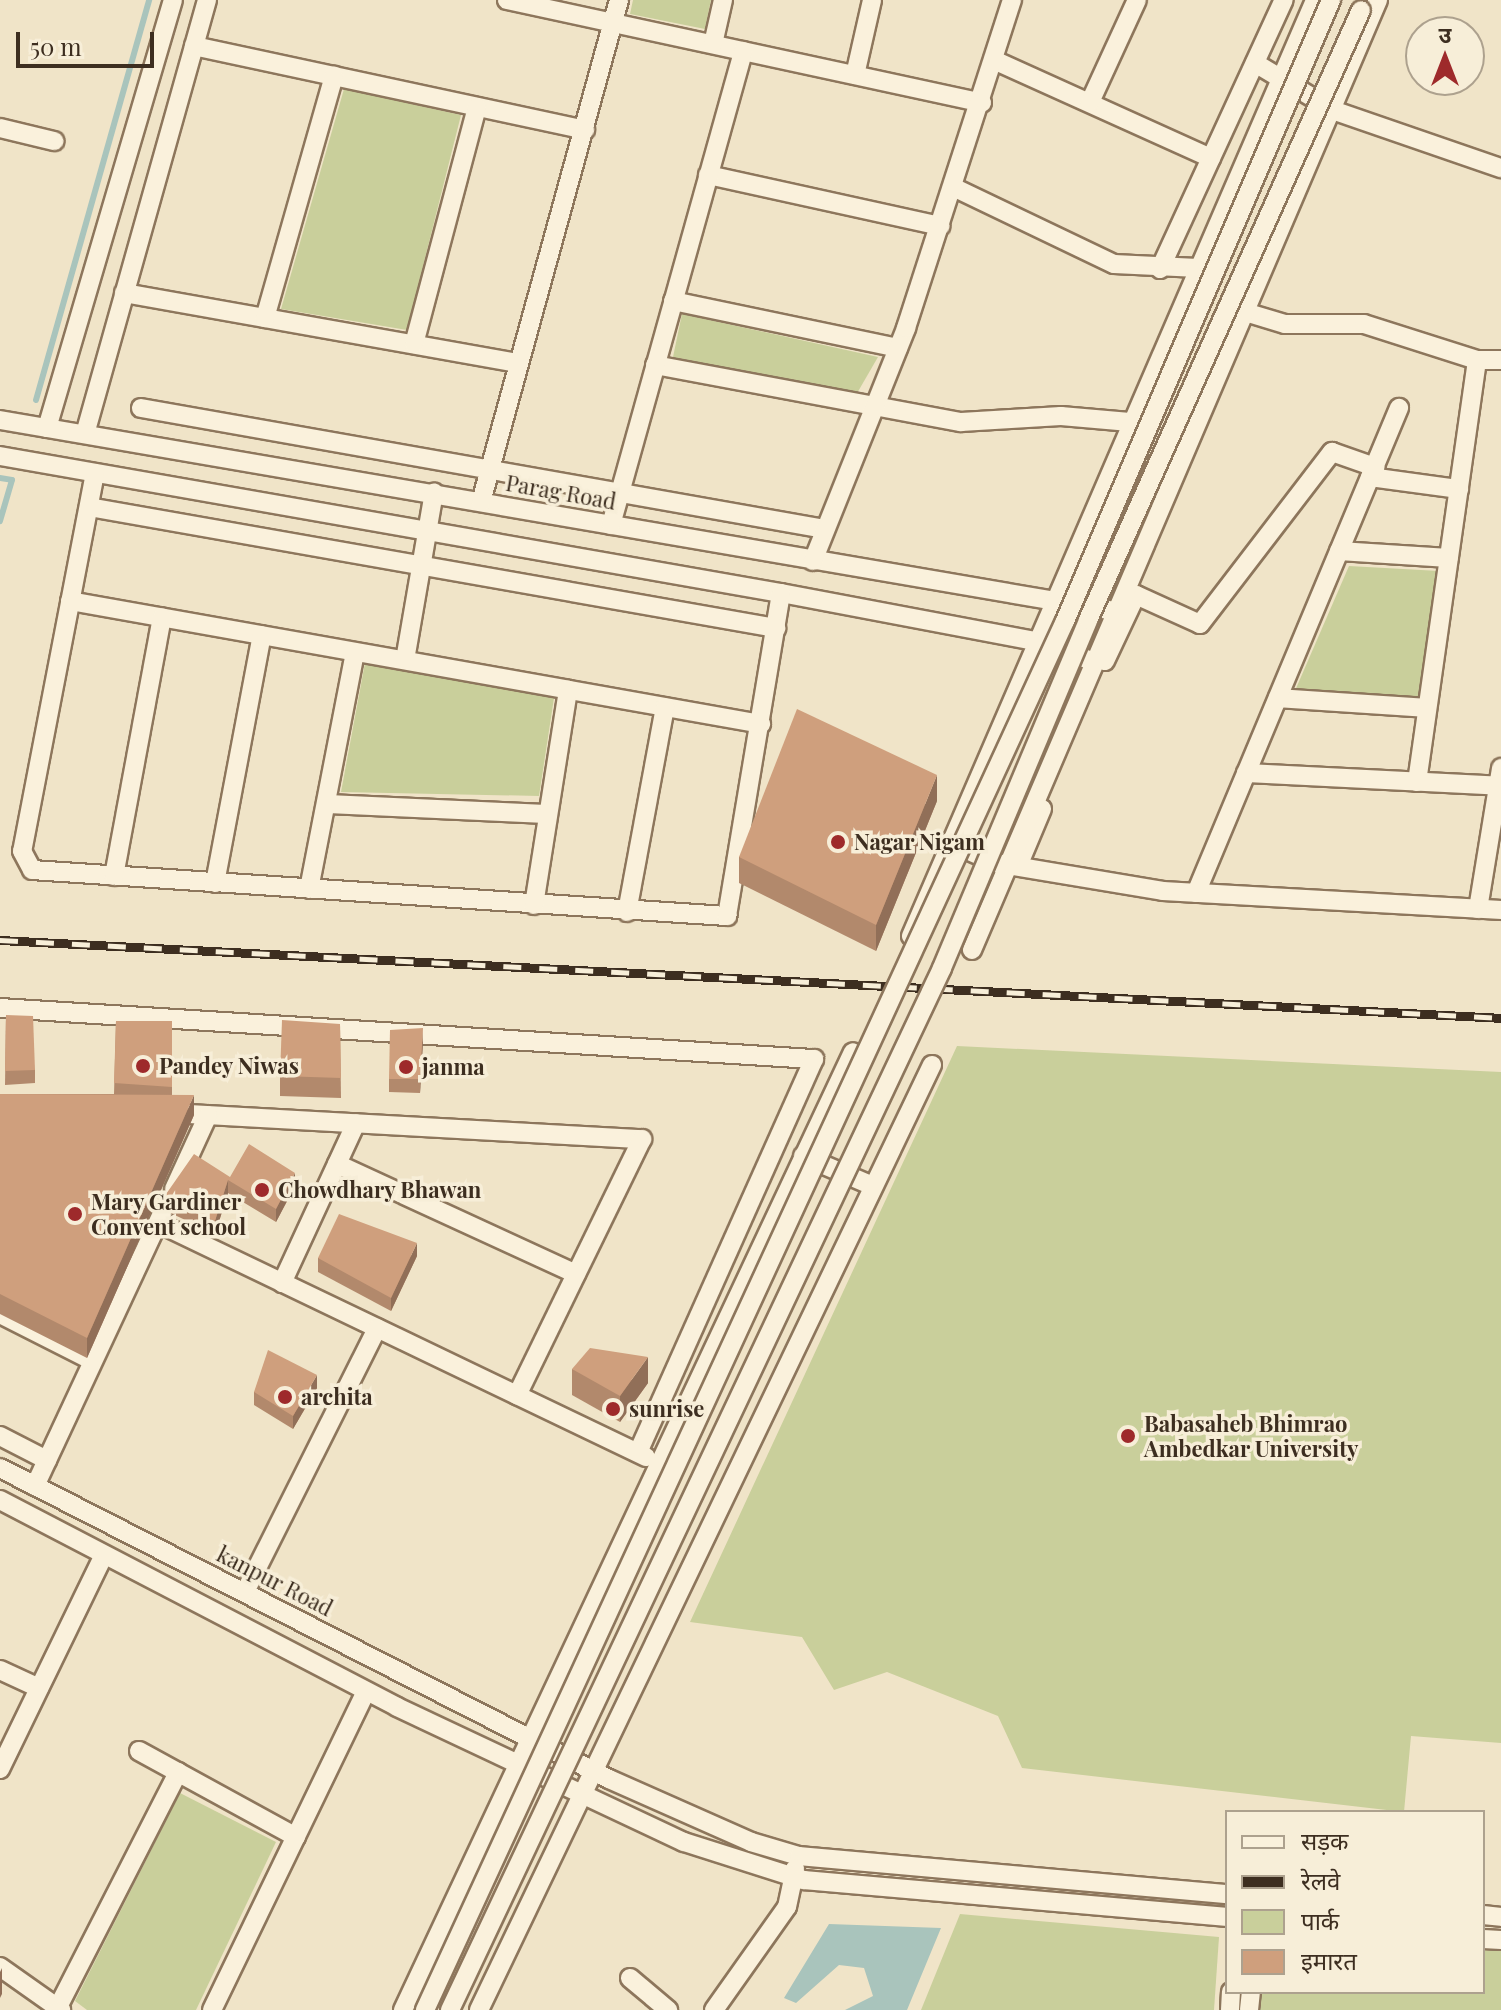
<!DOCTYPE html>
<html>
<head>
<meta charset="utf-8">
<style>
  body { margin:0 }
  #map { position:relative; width:1501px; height:2010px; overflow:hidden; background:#f0e4c8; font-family:"Playfair Display","Noto Sans Devanagari",serif }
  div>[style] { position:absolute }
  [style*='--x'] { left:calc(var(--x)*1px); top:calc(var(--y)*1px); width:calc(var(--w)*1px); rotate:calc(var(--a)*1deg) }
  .green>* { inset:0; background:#c9cf9b }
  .water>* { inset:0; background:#a9c4bc }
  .stream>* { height:6px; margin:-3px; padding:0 3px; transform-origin:3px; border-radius:3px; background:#a9c4bc }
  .roads { filter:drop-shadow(2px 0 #8d765c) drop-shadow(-2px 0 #8d765c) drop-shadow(0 2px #8d765c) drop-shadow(0 -2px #8d765c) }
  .minor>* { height:18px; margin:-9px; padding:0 9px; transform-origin:9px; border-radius:9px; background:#faf1dc }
  .rail>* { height:9px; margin-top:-4.5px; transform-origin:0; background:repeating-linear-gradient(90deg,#f7eed8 0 18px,#3d2e20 0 36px); box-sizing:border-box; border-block:2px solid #3d2e20 }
  .bridges { filter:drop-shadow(2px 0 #8d765c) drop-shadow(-2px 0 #8d765c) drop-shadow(0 2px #8d765c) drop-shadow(0 -2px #8d765c) }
  .minor-bridge>* { height:18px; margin:-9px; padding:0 9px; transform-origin:9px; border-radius:9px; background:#faf1dc }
  .wall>* { inset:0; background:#b2896c }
  .shaded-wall>* { inset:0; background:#916f58 }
  .building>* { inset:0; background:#cf9f7d }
  .dots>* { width:22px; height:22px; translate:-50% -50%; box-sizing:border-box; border:4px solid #f7eed8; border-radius:50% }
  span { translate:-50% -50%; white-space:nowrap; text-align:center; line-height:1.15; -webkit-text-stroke:7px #f7eed8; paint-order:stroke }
  .street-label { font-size:22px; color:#3d2e20 }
  .poi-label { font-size:22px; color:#3d2e20; font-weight:700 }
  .left { translate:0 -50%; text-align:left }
  .legend { position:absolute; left:1225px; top:1810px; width:260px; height:184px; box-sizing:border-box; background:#f7eed8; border:2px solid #ada18e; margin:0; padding:10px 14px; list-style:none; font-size:24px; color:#3d2e20 }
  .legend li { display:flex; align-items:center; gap:16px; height:40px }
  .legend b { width:40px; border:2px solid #ada18e }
  .north { position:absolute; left:1405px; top:16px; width:80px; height:80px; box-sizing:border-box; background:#f7eed8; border:2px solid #ada18e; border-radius:50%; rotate:0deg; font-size:22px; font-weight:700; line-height:32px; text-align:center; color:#3d2e20 }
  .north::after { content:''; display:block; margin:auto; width:28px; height:36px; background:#9e2a2b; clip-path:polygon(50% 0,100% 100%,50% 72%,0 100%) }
  .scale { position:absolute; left:16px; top:32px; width:138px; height:36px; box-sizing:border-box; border:4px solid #3d2e20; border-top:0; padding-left:10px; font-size:24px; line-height:28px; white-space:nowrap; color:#3d2e20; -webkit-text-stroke:6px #f7eed8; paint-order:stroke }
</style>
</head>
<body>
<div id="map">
  <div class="green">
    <i style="clip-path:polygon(633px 0,711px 0,705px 29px,630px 14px)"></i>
    <i style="clip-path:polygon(344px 89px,461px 115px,407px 330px,281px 309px)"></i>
    <i style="clip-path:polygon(682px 314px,878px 357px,856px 395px,673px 357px)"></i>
    <i style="clip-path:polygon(1349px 566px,1439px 571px,1419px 698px,1294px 693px)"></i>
    <i style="clip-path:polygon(365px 663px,554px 698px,539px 796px,341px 792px)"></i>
    <i style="clip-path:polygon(957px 1046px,1501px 1072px,1501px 1743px,1411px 1736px,1404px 1812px,1022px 1768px,998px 1716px,887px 1672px,834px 1690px,802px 1637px,690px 1622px)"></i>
    <i style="clip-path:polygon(180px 1793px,276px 1842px,196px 2010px,87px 2010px,75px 2001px)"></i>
    <i style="clip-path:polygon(960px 1914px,1219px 1937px,1214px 2010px,921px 2010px)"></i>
    <i style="clip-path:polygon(1483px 1950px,1501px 1951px,1501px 2010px,1258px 2010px,1260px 1992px,1483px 1992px)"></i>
  </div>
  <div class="water">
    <i style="clip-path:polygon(829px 1924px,941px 1928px,907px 2010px,845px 2010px,873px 1996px,864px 1968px,839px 1965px,796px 2003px,784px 1998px)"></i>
  </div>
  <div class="stream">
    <i style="--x:36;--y:400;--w:416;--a:-74.2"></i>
    <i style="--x:0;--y:478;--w:12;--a:9"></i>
    <i style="--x:12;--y:480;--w:43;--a:106.3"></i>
  </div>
  <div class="roads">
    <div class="minor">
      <i style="--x:507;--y:0;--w:486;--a:12.2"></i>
      <i style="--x:713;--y:44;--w:45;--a:-77.2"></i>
      <i style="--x:194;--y:46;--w:400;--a:12.1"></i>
      <i style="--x:996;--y:61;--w:236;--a:24.3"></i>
      <i style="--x:1255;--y:63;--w:93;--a:31"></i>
      <i style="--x:1335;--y:111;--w:176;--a:19"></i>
      <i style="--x:855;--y:75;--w:77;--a:-77.2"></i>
      <i style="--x:1090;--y:102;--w:112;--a:-65.3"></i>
      <i style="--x:0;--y:128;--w:56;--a:13.5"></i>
      <i style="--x:708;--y:175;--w:238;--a:12.4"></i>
      <i style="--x:953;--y:187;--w:178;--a:25.6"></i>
      <i style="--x:1114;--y:264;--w:84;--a:2.7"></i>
      <i style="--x:1160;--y:269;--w:296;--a:-65.3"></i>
      <i style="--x:124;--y:293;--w:400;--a:10.1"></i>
      <i style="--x:673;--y:301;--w:230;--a:11.8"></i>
      <i style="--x:1245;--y:312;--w:42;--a:16.7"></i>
      <i style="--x:1285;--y:324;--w:79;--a:0"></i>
      <i style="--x:1364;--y:324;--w:119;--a:17.7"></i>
      <i style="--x:265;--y:318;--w:252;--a:-74.1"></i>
      <i style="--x:414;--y:344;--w:245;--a:-75.1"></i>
      <i style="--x:655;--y:365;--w:311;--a:10.6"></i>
      <i style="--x:961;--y:422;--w:100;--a:-3.4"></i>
      <i style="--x:1061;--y:416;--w:69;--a:5"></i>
      <i style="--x:141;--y:408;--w:695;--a:10.03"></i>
      <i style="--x:0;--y:420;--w:1130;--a:9.73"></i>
      <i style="--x:47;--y:428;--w:446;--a:-73.6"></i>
      <i style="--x:85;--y:434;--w:451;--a:-74.3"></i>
      <i style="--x:0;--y:456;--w:793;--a:9.95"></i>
      <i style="--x:781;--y:593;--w:259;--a:10.7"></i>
      <i style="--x:1036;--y:641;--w:59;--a:19.7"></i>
      <i style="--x:95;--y:473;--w:385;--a:100.9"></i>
      <i style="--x:22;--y:851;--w:21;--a:62"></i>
      <i style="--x:32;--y:870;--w:697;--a:3.79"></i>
      <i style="--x:727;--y:916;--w:327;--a:-80.5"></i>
      <i style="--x:1370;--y:477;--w:90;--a:7.7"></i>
      <i style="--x:481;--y:502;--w:521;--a:-74.63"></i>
      <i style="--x:89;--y:507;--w:698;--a:9.99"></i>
      <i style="--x:611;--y:525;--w:492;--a:-74.4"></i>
      <i style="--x:1339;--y:551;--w:110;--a:3.6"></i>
      <i style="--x:813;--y:561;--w:251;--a:-68.2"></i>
      <i style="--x:906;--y:328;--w:345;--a:-72.1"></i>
      <i style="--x:70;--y:601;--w:702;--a:10.09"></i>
      <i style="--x:405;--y:660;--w:170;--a:-80.2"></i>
      <i style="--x:1105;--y:661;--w:73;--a:-64.8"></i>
      <i style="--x:1136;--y:595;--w:70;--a:24.4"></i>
      <i style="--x:1200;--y:624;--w:217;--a:-52.5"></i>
      <i style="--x:1332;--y:452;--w:46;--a:19.2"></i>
      <i style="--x:1278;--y:698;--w:149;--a:3.8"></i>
      <i style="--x:1246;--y:773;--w:255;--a:2.9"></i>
      <i style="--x:1417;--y:782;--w:426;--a:-81.9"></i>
      <i style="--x:1477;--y:360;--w:24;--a:0"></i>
      <i style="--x:326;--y:804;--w:222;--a:2.6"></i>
      <i style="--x:949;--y:842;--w:51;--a:24.1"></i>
      <i style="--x:996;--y:863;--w:169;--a:9.5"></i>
      <i style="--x:1163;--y:891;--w:339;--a:3.2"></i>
      <i style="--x:1018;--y:866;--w:62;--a:-67.2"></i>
      <i style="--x:114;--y:876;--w:263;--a:-79.5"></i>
      <i style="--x:215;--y:883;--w:252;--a:-79.3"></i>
      <i style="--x:309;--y:889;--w:241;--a:-79"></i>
      <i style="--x:1196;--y:893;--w:526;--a:-67.29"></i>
      <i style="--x:534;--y:905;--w:218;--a:-81"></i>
      <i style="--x:1478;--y:909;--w:143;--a:-80.7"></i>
      <i style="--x:627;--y:912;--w:208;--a:-79.5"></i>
      <i style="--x:911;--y:936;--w:1019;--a:-66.65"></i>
      <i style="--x:972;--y:950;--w:1033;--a:-66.86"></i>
      <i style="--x:0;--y:1008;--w:816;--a:3.59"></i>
      <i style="--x:814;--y:1059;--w:431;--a:114.1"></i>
      <i style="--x:171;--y:1113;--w:472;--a:3.2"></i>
      <i style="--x:642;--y:1139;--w:285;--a:116"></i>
      <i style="--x:803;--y:1156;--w:76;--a:23.2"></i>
      <i style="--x:337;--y:1164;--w:263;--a:24.7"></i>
      <i style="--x:174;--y:1189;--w:81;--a:-65.3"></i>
      <i style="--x:158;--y:1223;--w:541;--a:25.62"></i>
      <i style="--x:282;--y:1283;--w:176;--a:-65.2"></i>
      <i style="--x:0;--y:1314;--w:104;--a:26.8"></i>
      <i style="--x:0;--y:1436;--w:53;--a:27.1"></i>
      <i style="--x:0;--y:1468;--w:684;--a:27.05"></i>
      <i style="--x:609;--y:1779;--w:155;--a:23.9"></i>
      <i style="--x:751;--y:1842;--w:50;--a:16.3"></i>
      <i style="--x:799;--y:1856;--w:430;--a:5.1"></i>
      <i style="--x:35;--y:1486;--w:302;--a:-65"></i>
      <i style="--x:0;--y:1500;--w:448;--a:27.5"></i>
      <i style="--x:397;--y:1707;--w:317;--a:25.2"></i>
      <i style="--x:684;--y:1842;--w:126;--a:17.6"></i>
      <i style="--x:804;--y:1880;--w:425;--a:5"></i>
      <i style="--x:245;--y:1592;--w:295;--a:-63.4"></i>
      <i style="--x:0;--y:1670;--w:43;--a:24.8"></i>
      <i style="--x:139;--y:1751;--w:179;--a:28.7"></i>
      <i style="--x:0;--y:1769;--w:238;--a:-64.1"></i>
      <i style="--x:1483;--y:1915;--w:18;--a:6"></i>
      <i style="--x:1483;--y:1939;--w:18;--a:3"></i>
      <i style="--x:0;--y:1967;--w:75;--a:35.2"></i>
      <i style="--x:630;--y:1978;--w:50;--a:40.1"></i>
      <i style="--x:58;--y:2007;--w:264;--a:-62.9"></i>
      <i style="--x:212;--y:2010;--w:354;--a:-64.2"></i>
      <i style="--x:403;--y:2010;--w:1058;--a:-64.84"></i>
      <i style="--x:479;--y:2010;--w:1048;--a:-64.39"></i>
      <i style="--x:714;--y:2010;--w:126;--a:-54.7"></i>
      <i style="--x:787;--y:1907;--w:39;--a:-78"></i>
      <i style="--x:1230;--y:2010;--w:18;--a:-87"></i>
      <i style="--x:1249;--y:2010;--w:18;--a:-84"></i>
    </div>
  </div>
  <div class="rail">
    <i style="--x:0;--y:940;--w:1503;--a:2.97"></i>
  </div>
  <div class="bridges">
    <div class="minor-bridge">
      <i style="--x:425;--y:2010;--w:1529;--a:-65.26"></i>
      <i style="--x:1065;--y:621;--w:676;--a:-66.81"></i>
      <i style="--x:450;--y:2010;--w:1152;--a:-64.72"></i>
      <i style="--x:942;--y:968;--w:377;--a:-67.2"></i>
      <i style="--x:1088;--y:620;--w:668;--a:-65.89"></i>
    </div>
  </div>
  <div class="wall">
    <i style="clip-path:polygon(937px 801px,876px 951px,739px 883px,739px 857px)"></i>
    <i style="clip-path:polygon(6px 1015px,35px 1070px,35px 1083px,5px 1085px)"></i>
    <i style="clip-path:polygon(116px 1021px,172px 1021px,172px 1095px,194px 1115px,87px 1358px,0 1314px,0 1094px,114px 1094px)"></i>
    <i style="clip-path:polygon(340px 1024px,341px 1098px,280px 1096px,280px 1076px)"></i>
    <i style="clip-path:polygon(423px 1041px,420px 1093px,389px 1092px,389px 1079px)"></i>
    <i style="clip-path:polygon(230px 1177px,295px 1186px,276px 1222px,228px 1193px,215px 1234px,164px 1210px,164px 1197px)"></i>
    <i style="clip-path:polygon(417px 1256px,391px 1311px,318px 1272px,318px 1258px)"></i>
    <i style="clip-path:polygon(572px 1369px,648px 1383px,620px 1422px,572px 1395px)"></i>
    <i style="clip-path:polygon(317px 1388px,293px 1429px,254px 1405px,254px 1392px)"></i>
  </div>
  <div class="shaded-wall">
    <i style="clip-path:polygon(937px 775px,937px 801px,876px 951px,876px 925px)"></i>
    <i style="clip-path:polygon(423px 1028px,423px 1041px,420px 1093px,420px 1079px)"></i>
    <i style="clip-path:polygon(194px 1095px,194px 1115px,87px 1358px,87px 1338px)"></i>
    <i style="clip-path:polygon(295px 1173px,295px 1186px,276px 1222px,276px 1209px)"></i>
    <i style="clip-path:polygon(228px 1180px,228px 1193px,215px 1234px,215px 1221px)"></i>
    <i style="clip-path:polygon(417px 1243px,417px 1256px,391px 1311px,391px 1298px)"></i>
    <i style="clip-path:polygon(648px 1357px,648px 1383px,620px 1422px,620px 1396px)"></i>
    <i style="clip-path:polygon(317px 1375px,317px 1388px,293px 1429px,293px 1416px)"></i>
    <i style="clip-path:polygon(2px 1968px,2px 1994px,0 1998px,0 1972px)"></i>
  </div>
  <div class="building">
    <i style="clip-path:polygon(797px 709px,937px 775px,876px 925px,739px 857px)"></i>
    <i style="clip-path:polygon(6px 1015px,33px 1016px,35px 1070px,5px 1071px)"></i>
    <i style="clip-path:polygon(282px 1020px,340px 1024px,341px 1078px,280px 1076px)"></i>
    <i style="clip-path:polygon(116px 1021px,172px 1021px,172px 1087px,114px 1083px)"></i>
    <i style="clip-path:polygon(423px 1028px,420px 1079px,389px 1079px,390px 1030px)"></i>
    <i style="clip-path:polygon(0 1094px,194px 1095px,87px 1338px,0 1294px)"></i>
    <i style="clip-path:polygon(249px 1144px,295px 1173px,276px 1209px,228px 1180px,215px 1221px,164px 1197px,194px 1154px,230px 1177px)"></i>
    <i style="clip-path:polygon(339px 1214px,417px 1243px,391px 1298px,318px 1258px)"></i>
    <i style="clip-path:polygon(590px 1348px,648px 1357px,620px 1396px,572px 1369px)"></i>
    <i style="clip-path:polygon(268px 1350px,317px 1375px,293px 1416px,254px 1392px)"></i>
  </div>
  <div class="dots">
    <i style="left:838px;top:842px;background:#9e2a2b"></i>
    <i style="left:143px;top:1066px;background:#9e2a2b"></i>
    <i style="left:406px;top:1067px;background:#9e2a2b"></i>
    <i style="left:262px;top:1190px;background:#9e2a2b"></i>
    <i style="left:75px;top:1214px;background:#9e2a2b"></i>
    <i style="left:285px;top:1397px;background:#9e2a2b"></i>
    <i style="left:613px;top:1409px;background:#9e2a2b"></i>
    <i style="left:1128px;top:1436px;background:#9e2a2b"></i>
  </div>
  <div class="street-label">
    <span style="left:561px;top:492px;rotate:10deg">Parag Road</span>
    <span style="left:275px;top:1581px;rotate:27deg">kanpur Road</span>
  </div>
  <div class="poi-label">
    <span class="left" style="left:854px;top:842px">Nagar Nigam</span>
    <span class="left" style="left:159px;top:1066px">Pandey Niwas</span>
    <span class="left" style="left:422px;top:1067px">janma</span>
    <span class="left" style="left:278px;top:1190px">Chowdhary Bhawan</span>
    <span class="left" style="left:91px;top:1214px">Mary Gardiner<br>Convent school</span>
    <span class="left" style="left:301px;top:1397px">archita</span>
    <span class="left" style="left:629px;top:1409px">sunrise</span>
    <span class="left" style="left:1144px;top:1436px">Babasaheb Bhimrao<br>Ambedkar University</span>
  </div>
  <ul class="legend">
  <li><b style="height:10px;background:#faf1dc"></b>सड़क</li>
  <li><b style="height:10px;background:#3d2e20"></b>रेलवे</li>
  <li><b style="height:22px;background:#c9cf9b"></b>पार्क</li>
  <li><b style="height:22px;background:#cf9f7d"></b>इमारत</li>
  </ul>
  <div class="north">उ</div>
  <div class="scale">50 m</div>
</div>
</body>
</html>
